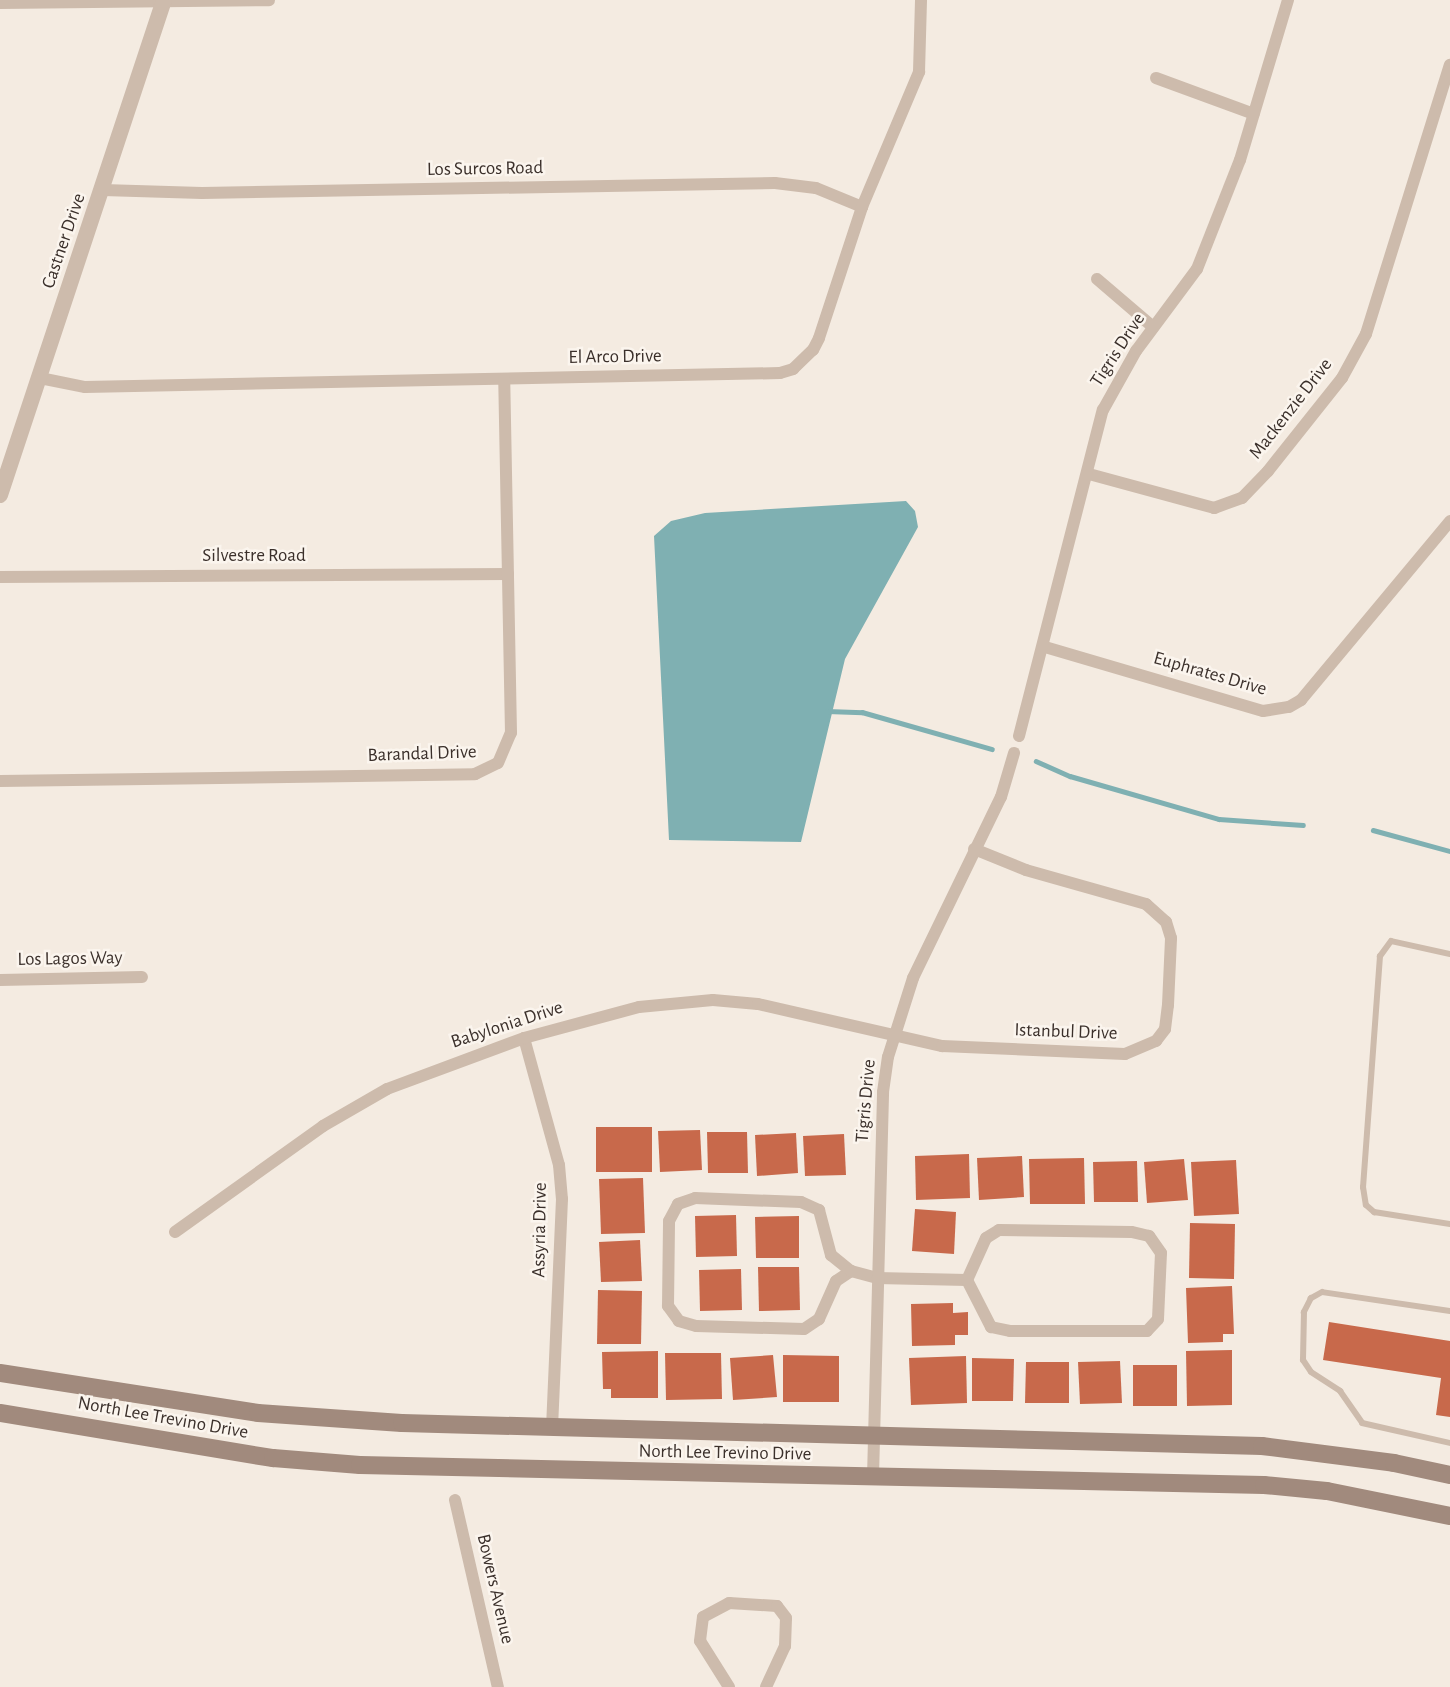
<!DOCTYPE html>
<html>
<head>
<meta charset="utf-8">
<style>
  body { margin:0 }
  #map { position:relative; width:1450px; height:1687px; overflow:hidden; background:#f4ebe1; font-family:"Alegreya Sans",sans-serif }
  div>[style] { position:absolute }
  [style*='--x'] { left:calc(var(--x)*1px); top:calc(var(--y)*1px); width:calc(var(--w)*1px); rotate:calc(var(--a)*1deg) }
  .water>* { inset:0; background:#7fb0b2 }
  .stream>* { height:4.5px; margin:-2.25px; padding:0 2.25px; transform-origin:2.25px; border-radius:2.25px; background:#7fb0b2 }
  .building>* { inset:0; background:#c8694b }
  .service>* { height:6px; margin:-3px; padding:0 3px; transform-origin:3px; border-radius:3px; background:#cdbbac }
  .minor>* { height:12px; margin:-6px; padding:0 6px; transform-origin:6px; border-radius:6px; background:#cdbbac }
  .tertiary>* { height:16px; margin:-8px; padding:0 8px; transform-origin:8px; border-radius:8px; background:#cdbbac }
  .secondary>* { height:18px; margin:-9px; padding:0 9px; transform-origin:9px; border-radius:9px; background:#a18a7d }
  span { translate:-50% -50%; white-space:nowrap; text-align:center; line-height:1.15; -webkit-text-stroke:5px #fbf5ee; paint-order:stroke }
  .street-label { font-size:19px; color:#3b302b }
</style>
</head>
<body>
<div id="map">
  <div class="water">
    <i style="clip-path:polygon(906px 501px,915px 511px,918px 527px,845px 659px,801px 842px,669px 840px,654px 536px,671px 521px,705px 513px)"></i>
  </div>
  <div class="stream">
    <i style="--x:827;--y:711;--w:35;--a:2"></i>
    <i style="--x:862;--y:712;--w:135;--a:15.9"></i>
    <i style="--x:1036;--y:761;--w:37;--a:24"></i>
    <i style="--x:1070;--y:776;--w:155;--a:16.1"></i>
    <i style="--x:1219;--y:819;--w:84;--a:4.1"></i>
    <i style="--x:1373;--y:830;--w:80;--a:15.3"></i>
  </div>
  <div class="building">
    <i style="clip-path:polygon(596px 1127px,652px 1127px,652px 1172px,596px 1172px)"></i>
    <i style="clip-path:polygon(700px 1130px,702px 1170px,660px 1172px,658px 1131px)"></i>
    <i style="clip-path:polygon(707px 1132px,747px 1132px,748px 1173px,708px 1173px)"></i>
    <i style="clip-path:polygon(796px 1133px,798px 1173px,757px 1176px,755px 1135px)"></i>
    <i style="clip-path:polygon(844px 1134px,846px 1175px,805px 1176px,803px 1136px)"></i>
    <i style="clip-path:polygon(969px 1154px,970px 1198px,916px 1200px,915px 1156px)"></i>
    <i style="clip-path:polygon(1022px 1156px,1024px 1197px,979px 1200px,977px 1158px)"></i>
    <i style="clip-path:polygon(1084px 1158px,1085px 1204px,1030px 1204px,1029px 1159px)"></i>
    <i style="clip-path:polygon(1184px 1159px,1188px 1200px,1147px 1203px,1144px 1162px)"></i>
    <i style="clip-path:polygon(1236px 1160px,1239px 1214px,1194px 1216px,1191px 1162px)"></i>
    <i style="clip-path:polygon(1137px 1161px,1138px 1202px,1094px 1202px,1093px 1162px)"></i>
    <i style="clip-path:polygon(643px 1178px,645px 1233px,601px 1234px,599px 1179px)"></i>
    <i style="clip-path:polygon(915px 1209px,956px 1212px,954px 1254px,912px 1251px)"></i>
    <i style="clip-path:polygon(736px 1215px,737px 1256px,696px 1257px,695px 1216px)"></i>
    <i style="clip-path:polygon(799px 1216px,799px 1258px,756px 1258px,755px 1217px)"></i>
    <i style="clip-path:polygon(1190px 1223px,1235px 1224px,1234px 1279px,1189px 1278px)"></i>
    <i style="clip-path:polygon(640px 1240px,642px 1281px,601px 1282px,599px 1242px)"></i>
    <i style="clip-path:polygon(758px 1267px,799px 1267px,800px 1310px,759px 1311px)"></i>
    <i style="clip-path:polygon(741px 1269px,742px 1310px,700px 1311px,699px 1270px)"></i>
    <i style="clip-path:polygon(1232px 1286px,1234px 1334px,1223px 1334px,1223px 1342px,1188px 1343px,1186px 1288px)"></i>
    <i style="clip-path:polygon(598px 1290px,642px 1291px,641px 1344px,597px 1344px)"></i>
    <i style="clip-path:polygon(953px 1303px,953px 1313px,968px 1312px,968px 1335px,955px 1335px,955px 1345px,912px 1346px,911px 1304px)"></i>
    <i style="clip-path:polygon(1329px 1322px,1450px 1341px,1450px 1417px,1436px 1415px,1441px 1378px,1323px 1360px)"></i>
    <i style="clip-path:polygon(1232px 1350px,1232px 1405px,1187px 1406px,1186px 1351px)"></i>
    <i style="clip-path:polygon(658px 1351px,658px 1398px,611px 1398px,611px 1389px,603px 1389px,602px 1352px)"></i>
    <i style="clip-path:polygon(665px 1353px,721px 1353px,722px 1399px,666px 1400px)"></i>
    <i style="clip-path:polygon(773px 1355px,777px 1397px,733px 1400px,730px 1358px)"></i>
    <i style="clip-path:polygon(783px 1355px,839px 1356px,839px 1402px,783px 1402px)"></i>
    <i style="clip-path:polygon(966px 1356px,967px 1403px,911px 1405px,909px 1358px)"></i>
    <i style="clip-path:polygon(972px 1358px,1014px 1359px,1013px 1401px,972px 1401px)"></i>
    <i style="clip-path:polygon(1120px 1361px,1122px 1403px,1080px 1404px,1078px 1362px)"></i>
    <i style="clip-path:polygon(1026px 1362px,1069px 1362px,1069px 1403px,1025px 1403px)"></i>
    <i style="clip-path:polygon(1133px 1365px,1177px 1365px,1177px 1406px,1133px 1406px)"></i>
  </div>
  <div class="service">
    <i style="--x:1450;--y:954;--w:60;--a:-167.6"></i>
    <i style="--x:1391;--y:941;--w:19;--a:126"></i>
    <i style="--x:1380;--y:956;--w:232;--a:94.2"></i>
    <i style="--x:1363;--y:1187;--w:18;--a:81"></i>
    <i style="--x:1366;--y:1205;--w:11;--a:41"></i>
    <i style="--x:1374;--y:1212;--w:77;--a:9"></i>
    <i style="--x:1450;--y:1311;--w:129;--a:-171.6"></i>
    <i style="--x:1322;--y:1292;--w:13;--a:151"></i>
    <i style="--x:1311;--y:1298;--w:16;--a:117"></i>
    <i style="--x:1304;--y:1312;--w:48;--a:91.2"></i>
    <i style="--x:1303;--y:1360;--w:14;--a:56"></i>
    <i style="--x:1311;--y:1372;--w:35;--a:33"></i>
    <i style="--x:1340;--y:1391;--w:39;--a:55"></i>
    <i style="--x:1362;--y:1423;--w:90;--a:12.8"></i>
  </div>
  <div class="minor">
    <i style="--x:0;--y:3;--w:269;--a:-0.6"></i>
    <i style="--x:1156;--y:78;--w:104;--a:20.2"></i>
    <i style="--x:103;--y:190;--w:99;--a:1.7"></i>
    <i style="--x:202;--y:193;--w:573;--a:-1"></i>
    <i style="--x:775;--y:183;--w:41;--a:7"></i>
    <i style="--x:816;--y:188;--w:50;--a:22.4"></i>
    <i style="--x:1097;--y:279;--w:74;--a:40.6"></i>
    <i style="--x:40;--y:378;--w:46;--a:11.3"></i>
    <i style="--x:85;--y:387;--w:695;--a:-1.15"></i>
    <i style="--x:780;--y:373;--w:14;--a:-17"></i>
    <i style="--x:793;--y:369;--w:28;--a:-44"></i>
    <i style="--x:813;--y:350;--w:13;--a:-63"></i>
    <i style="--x:819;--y:338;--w:138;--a:-71.8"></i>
    <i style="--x:862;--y:207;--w:147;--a:-67.1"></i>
    <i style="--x:919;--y:72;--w:72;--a:-88.4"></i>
    <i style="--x:1089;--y:474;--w:130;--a:15.2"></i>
    <i style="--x:1214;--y:508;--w:30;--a:-20"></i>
    <i style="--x:1242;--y:498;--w:37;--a:-46"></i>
    <i style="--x:1268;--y:471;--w:119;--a:-51.5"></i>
    <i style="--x:1342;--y:378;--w:50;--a:-61.4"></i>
    <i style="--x:1366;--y:334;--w:282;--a:-72.7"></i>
    <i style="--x:0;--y:577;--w:508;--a:-0.34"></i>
    <i style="--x:1045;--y:647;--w:227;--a:16.4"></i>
    <i style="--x:1263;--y:711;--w:26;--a:-9"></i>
    <i style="--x:1289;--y:707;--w:14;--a:-30"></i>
    <i style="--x:1301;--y:700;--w:233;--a:-50.2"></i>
    <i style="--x:1019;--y:736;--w:337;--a:-75.6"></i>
    <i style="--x:1103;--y:410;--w:68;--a:-60.8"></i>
    <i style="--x:1136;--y:351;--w:102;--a:-53.4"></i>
    <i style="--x:1197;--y:269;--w:117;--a:-68.5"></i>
    <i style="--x:1240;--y:160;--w:167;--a:-73.3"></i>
    <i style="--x:0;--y:781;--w:475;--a:-0.8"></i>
    <i style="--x:475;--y:774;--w:25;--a:-26"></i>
    <i style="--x:498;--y:763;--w:33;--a:-67"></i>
    <i style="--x:511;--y:733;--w:354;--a:-91.1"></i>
    <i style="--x:0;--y:980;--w:142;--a:-1.2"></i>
    <i style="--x:524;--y:1038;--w:132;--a:74.6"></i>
    <i style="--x:559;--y:1165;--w:34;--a:85"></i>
    <i style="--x:562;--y:1199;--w:228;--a:92.5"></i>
    <i style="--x:175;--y:1232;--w:182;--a:-35.6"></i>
    <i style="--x:323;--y:1126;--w:74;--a:-30"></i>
    <i style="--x:387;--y:1089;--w:146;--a:-20.4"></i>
    <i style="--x:524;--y:1038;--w:119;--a:-15.1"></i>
    <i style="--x:639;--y:1007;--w:74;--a:-5.4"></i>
    <i style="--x:713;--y:1000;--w:45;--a:5.1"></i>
    <i style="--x:758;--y:1004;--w:189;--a:12.9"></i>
    <i style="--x:942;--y:1046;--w:183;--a:2.5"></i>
    <i style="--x:1125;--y:1054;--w:34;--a:-23"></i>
    <i style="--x:1156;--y:1041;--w:15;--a:-53"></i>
    <i style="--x:1165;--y:1029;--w:24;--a:-83"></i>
    <i style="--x:1168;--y:1005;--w:67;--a:-87.4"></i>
    <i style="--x:1171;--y:938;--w:17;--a:-107"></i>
    <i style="--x:1166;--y:922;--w:27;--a:-138"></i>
    <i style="--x:1146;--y:904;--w:125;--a:-164.2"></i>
    <i style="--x:1026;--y:870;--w:56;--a:-158"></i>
    <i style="--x:851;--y:1271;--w:18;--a:146"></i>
    <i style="--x:836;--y:1281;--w:42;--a:114.1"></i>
    <i style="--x:819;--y:1319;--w:18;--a:146"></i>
    <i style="--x:804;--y:1329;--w:108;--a:-178.4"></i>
    <i style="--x:696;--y:1326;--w:18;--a:-164"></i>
    <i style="--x:679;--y:1321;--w:19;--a:-126"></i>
    <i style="--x:668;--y:1306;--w:85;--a:-89.3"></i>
    <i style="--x:669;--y:1221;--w:19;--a:-62"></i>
    <i style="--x:678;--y:1204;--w:18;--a:-19"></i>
    <i style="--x:695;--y:1198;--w:106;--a:2.2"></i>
    <i style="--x:801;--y:1202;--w:20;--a:24"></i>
    <i style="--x:819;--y:1210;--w:47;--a:75.1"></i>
    <i style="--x:831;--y:1255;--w:26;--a:39"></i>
    <i style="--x:851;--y:1271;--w:27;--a:15"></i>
    <i style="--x:877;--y:1278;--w:90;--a:1.3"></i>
    <i style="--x:967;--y:1280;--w:53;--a:62.9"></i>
    <i style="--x:991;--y:1327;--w:19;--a:12"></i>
    <i style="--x:1010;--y:1331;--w:137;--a:0"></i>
    <i style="--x:1147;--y:1331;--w:16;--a:-47"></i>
    <i style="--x:1158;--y:1319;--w:66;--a:-87.4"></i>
    <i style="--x:1161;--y:1253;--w:21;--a:-125"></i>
    <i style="--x:1149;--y:1236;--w:18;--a:-167"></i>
    <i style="--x:1131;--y:1232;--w:132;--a:-179.1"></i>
    <i style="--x:999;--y:1230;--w:15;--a:148"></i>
    <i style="--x:986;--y:1238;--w:46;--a:114.3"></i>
    <i style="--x:873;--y:1477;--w:385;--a:-88.5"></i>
    <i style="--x:883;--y:1092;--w:35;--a:-82"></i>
    <i style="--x:888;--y:1057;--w:83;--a:-72.4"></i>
    <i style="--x:913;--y:978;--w:201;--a:-64.1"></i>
    <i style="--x:1001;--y:797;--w:46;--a:-73.5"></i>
    <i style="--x:455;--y:1500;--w:192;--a:77.1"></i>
    <i style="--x:729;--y:1687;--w:54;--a:-122.2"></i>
    <i style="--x:700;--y:1641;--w:24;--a:-83"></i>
    <i style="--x:703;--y:1617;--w:30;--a:-28"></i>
    <i style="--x:729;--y:1603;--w:48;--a:3.6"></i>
    <i style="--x:777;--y:1606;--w:15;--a:53"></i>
    <i style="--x:786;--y:1618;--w:28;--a:92"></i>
    <i style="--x:785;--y:1646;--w:45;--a:114.9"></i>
  </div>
  <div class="tertiary">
    <i style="--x:0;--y:495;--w:521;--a:-71.67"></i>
  </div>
  <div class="secondary">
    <i style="--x:0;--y:1373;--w:261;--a:8.8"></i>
    <i style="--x:258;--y:1413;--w:144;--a:4"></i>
    <i style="--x:402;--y:1423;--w:860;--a:1.53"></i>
    <i style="--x:1262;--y:1446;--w:133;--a:7.3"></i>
    <i style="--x:1394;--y:1463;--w:57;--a:12.1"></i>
    <i style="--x:0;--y:1413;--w:277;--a:9.4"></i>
    <i style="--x:273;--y:1458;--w:87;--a:4.6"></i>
    <i style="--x:360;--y:1465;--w:904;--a:1.27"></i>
    <i style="--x:1264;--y:1485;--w:63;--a:5.4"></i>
    <i style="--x:1327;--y:1491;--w:126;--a:11.5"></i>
  </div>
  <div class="street-label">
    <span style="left:485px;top:169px;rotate:-1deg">Los Surcos Road</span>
    <span style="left:64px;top:241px;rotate:-71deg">Castner Drive</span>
    <span style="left:1118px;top:350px;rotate:-57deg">Tigris Drive</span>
    <span style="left:615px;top:357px;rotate:-1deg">El Arco Drive</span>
    <span style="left:1291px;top:409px;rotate:-52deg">Mackenzie Drive</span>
    <span style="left:254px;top:556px">Silvestre Road</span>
    <span style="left:1210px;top:674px;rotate:16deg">Euphrates Drive</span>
    <span style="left:422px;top:754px;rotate:-2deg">Barandal Drive</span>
    <span style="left:70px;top:959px;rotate:-1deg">Los Lagos Way</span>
    <span style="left:507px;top:1025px;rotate:-18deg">Babylonia Drive</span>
    <span style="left:1066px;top:1032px;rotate:2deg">Istanbul Drive</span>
    <span style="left:866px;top:1101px;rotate:-85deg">Tigris Drive</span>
    <span style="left:540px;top:1230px;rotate:-89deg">Assyria Drive</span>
    <span style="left:163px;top:1418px;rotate:10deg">North Lee Trevino Drive</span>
    <span style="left:725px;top:1453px;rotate:1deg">North Lee Trevino Drive</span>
    <span style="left:495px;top:1589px;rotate:77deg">Bowers Avenue</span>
  </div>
</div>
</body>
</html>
